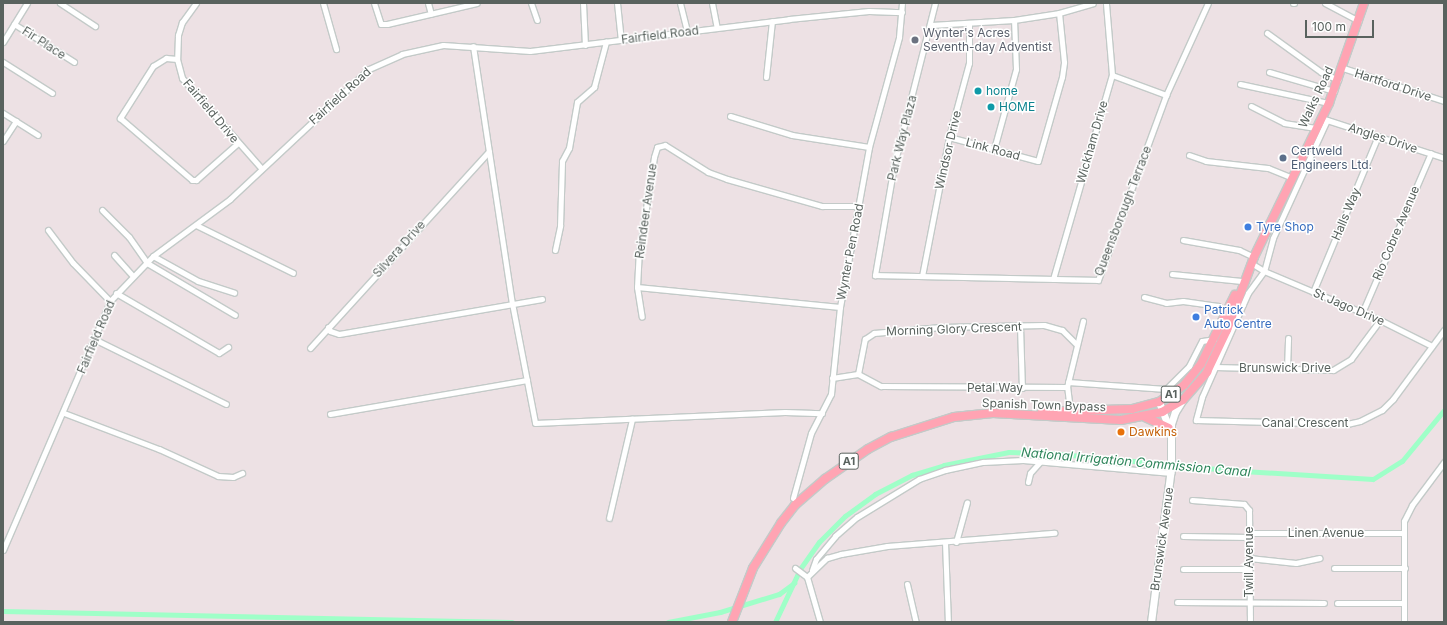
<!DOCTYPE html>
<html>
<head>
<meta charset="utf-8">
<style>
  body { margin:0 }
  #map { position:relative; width:1447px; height:625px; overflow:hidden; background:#ede1e4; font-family:Inter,sans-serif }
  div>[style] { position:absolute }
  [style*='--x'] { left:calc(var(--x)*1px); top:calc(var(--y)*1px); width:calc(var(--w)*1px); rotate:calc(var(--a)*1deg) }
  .canal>* { height:5px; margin:-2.5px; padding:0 2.5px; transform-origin:2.5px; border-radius:2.5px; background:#9fffc8 }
  .roads { filter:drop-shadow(1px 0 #c3cac8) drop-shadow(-1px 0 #c3cac8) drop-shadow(0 1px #c3cac8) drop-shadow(0 -1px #c3cac8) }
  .street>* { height:5px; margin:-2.5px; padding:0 2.5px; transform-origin:2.5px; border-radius:2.5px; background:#fff }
  .secondary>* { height:7px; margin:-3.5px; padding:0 3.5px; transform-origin:3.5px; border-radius:3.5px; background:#fff }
  .primary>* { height:8px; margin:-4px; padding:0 4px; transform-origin:4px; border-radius:4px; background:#ffa4b3 }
  .dots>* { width:11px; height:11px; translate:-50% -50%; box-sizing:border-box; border:2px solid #fff; border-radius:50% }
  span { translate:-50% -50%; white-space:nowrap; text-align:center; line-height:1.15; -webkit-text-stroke:3px #fff; paint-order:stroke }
  .shield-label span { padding:1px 3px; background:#fff; border:1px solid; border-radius:3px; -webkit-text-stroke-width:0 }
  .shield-label { font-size:11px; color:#59625e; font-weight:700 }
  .worship-label { font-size:12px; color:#5b616d }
  .left { translate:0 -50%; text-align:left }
  .street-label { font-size:12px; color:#59625e }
  .culture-label { font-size:12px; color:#0d838f }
  .service-label { font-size:12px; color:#4e5e75 }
  .shop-label { font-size:12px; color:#366cbe }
  .food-label { font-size:12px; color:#c56008 }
  .water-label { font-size:13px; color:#2f855b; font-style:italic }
  .frame { position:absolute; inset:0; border:4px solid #59625e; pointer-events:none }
  .scale { position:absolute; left:1305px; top:20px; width:69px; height:18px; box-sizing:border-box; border:2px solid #59625e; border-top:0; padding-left:5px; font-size:12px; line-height:14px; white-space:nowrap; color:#59625e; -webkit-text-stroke:3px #fff; paint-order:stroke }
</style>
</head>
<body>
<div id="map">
  <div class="canal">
    <i style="--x:3;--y:611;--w:509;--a:1.24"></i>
    <i style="--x:668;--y:622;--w:53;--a:-10.9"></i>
    <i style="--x:720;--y:612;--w:62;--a:-17"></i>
    <i style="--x:779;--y:594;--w:19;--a:-36"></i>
    <i style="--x:775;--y:622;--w:59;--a:-64.7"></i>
    <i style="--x:800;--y:569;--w:33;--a:-55"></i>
    <i style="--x:819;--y:542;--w:37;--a:-45"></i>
    <i style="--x:845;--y:516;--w:37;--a:-36"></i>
    <i style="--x:875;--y:494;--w:42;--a:-27.2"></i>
    <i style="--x:912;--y:475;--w:34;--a:-17"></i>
    <i style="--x:944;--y:465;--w:66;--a:-11.3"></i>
    <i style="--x:1009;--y:452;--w:41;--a:1.4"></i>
    <i style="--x:1050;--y:453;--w:178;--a:5.5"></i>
    <i style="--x:1227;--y:470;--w:146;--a:3.5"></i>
    <i style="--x:1373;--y:479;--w:34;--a:-32"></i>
    <i style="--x:1402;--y:461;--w:66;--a:-50.5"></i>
  </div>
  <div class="roads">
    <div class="street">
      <i style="--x:60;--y:3;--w:42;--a:33.3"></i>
      <i style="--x:196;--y:3;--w:24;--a:126"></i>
      <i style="--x:182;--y:22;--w:14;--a:107"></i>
      <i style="--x:178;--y:35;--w:24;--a:92"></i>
      <i style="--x:177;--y:59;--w:20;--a:75"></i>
      <i style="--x:182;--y:78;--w:120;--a:48.7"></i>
      <i style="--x:323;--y:3;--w:48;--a:74.2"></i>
      <i style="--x:374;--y:3;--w:22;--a:72"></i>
      <i style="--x:381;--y:24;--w:6;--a:0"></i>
      <i style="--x:387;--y:24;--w:92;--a:-13.1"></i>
      <i style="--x:428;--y:3;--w:11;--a:75"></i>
      <i style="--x:531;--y:3;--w:18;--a:71"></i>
      <i style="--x:583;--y:3;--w:42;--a:87.3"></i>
      <i style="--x:617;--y:3;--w:36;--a:84"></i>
      <i style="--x:680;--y:3;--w:30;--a:76"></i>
      <i style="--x:712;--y:3;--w:25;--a:79"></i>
      <i style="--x:935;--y:3;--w:167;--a:104.2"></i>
      <i style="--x:894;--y:165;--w:112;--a:99.8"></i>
      <i style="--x:875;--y:275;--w:223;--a:1.3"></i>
      <i style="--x:1098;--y:280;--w:197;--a:-69.8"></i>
      <i style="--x:1166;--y:95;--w:101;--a:-65.5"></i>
      <i style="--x:1293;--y:3;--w:1;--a:0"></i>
      <i style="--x:1325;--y:3;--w:38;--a:28"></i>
      <i style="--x:14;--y:24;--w:71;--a:32.3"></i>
      <i style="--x:931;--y:25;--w:83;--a:-3.4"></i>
      <i style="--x:1014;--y:20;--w:46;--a:-8.8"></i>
      <i style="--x:1059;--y:13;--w:35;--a:-16"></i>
      <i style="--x:1267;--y:33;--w:67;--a:35.8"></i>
      <i style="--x:1321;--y:72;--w:19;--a:25"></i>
      <i style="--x:3;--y:42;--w:46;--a:-58.4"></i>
      <i style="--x:473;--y:46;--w:260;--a:81.4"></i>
      <i style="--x:512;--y:303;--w:122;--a:79.1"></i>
      <i style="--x:535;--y:423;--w:250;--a:-2.5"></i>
      <i style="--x:785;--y:412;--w:37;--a:2"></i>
      <i style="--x:177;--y:59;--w:11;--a:-175"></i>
      <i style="--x:166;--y:58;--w:15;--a:148"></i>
      <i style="--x:153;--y:66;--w:62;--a:122.4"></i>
      <i style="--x:120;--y:118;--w:95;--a:40.7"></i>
      <i style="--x:192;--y:180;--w:4;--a:0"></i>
      <i style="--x:196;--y:180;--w:56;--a:-41.4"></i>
      <i style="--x:3;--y:62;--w:58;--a:32.3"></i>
      <i style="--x:1343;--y:68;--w:106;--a:18.1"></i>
      <i style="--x:1269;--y:72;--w:68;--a:16.3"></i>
      <i style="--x:1112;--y:75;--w:58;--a:20.3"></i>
      <i style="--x:766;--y:77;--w:56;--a:-83.9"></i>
      <i style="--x:1240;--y:84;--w:91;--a:12.1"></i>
      <i style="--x:1251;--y:106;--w:37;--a:27"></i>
      <i style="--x:1284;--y:123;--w:32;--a:9"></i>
      <i style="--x:3;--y:113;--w:41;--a:32.2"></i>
      <i style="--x:730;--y:116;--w:65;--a:17"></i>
      <i style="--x:792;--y:135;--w:78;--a:8.9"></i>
      <i style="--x:1324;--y:119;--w:126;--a:18"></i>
      <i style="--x:1327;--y:120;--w:130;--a:114.6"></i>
      <i style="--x:1273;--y:238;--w:34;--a:105"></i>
      <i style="--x:1264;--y:271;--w:27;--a:126"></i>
      <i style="--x:1248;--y:293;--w:114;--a:113.9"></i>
      <i style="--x:1202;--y:397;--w:24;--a:105"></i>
      <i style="--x:1196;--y:420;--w:151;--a:1.5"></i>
      <i style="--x:1347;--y:424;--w:13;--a:-13"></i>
      <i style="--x:1360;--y:421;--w:25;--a:-27"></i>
      <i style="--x:1382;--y:410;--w:16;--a:-45"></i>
      <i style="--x:1393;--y:399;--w:86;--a:-53.5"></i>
      <i style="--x:949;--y:137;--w:92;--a:15.1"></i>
      <i style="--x:1038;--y:161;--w:87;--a:-74.1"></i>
      <i style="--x:1062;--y:77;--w:15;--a:-82"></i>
      <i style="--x:1064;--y:62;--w:49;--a:-95.8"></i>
      <i style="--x:3;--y:141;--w:24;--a:-57"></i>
      <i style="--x:994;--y:149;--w:83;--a:-74.6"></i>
      <i style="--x:1016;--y:69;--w:49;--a:-92.3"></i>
      <i style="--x:1189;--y:155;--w:18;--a:19"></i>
      <i style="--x:1206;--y:161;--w:62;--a:6.4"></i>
      <i style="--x:1268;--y:168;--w:24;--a:22"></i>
      <i style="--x:102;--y:210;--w:38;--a:45"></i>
      <i style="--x:129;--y:237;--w:32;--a:55"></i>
      <i style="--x:147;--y:263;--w:102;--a:30.6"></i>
      <i style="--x:196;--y:225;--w:108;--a:26.3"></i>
      <i style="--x:48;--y:230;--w:41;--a:52.9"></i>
      <i style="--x:73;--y:263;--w:53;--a:45.8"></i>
      <i style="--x:1183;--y:240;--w:57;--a:10.1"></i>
      <i style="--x:1239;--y:250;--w:17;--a:25"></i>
      <i style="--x:555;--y:250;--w:25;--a:-78"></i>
      <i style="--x:560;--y:226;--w:65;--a:-88.2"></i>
      <i style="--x:562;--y:161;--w:15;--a:-62"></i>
      <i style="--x:569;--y:148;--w:47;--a:-80.1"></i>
      <i style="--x:577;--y:102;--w:23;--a:-41"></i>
      <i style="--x:594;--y:87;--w:47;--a:-75.1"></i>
      <i style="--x:114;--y:255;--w:28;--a:48"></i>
      <i style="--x:153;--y:256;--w:51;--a:29.1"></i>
      <i style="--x:198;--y:281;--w:38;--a:18"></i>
      <i style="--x:1251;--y:263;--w:15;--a:32"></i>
      <i style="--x:1264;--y:271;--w:126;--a:22.9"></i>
      <i style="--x:1380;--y:320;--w:58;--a:26.6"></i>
      <i style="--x:1172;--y:274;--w:70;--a:5.7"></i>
      <i style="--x:922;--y:276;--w:142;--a:-79"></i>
      <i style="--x:949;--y:137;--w:77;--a:-74.9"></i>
      <i style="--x:969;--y:63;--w:40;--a:-90"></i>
      <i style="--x:1053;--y:279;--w:212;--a:-73.9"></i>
      <i style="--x:1112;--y:75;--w:72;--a:-94.8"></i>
      <i style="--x:637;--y:287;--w:30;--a:81"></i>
      <i style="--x:1313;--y:292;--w:169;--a:-67.4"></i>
      <i style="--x:116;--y:293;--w:119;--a:30.2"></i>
      <i style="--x:219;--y:353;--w:11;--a:-34"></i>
      <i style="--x:1144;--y:297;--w:23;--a:15"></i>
      <i style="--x:1166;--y:303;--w:17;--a:-7"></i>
      <i style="--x:1183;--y:301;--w:35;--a:8"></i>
      <i style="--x:1218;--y:306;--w:11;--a:34"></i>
      <i style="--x:840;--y:307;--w:204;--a:-174.4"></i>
      <i style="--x:637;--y:287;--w:34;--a:-87"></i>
      <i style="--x:639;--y:253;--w:97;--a:-81.1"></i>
      <i style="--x:654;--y:157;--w:10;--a:-73"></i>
      <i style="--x:657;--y:147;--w:8;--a:-14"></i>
      <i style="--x:665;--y:145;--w:51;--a:32.1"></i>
      <i style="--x:708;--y:172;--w:20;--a:20"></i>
      <i style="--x:727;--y:179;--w:99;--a:15.9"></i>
      <i style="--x:822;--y:206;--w:37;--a:0"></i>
      <i style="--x:1362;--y:313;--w:174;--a:-66.7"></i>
      <i style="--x:1020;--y:326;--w:62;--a:88.2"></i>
      <i style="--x:328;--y:327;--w:4;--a:63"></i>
      <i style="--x:330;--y:331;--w:9;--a:18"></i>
      <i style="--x:339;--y:334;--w:206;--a:-9.8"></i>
      <i style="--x:94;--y:339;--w:147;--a:26.2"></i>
      <i style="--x:310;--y:348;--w:266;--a:-47.7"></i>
      <i style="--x:1215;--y:367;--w:118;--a:1.5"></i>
      <i style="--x:1333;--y:370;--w:21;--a:-31"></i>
      <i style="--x:1351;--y:359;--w:49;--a:-53.4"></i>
      <i style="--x:1287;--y:369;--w:31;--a:-88"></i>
      <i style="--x:858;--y:374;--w:26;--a:28"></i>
      <i style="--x:881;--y:386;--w:186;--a:0.3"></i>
      <i style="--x:832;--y:378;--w:26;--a:-9"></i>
      <i style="--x:858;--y:374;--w:36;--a:-79"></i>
      <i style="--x:865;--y:339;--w:11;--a:-34"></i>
      <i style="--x:874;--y:333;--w:67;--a:-5.1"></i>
      <i style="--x:941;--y:327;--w:103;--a:-1.1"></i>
      <i style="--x:1044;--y:325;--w:19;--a:16"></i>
      <i style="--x:1062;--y:330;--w:21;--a:45"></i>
      <i style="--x:1068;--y:382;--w:98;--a:4.1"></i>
      <i style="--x:1166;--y:389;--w:9;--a:36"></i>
      <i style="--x:1166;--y:389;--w:33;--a:-45"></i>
      <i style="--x:1189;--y:366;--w:28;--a:-63"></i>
      <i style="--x:1202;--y:341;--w:12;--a:-9"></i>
      <i style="--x:1070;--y:410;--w:23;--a:-97"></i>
      <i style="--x:1067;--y:387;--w:68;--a:-76.4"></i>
      <i style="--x:64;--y:413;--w:102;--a:20.8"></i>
      <i style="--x:159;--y:449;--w:65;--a:24.6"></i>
      <i style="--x:218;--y:476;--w:15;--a:4"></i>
      <i style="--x:233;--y:477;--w:10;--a:-24"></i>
      <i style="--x:330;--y:414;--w:200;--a:-9.8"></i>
      <i style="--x:1028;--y:482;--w:9;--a:-77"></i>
      <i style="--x:1030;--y:473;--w:15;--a:-48"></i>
      <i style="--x:793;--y:498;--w:67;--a:-74.5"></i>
      <i style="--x:811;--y:433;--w:44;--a:-62.9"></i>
      <i style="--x:831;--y:394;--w:87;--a:-84.1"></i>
      <i style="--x:840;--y:307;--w:163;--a:-79.7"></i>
      <i style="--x:869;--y:147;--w:114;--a:-74.7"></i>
      <i style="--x:899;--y:37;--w:34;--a:-85"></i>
      <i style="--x:1192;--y:500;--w:52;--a:4.4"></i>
      <i style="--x:1244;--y:504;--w:8;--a:50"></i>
      <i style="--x:1249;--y:510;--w:112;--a:89.5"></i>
      <i style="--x:609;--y:518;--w:102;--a:-76.9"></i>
      <i style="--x:1249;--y:533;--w:155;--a:0"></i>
      <i style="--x:1183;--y:536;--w:66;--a:0.9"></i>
      <i style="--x:945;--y:542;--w:80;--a:87.9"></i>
      <i style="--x:956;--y:542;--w:41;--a:-74.6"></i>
      <i style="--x:3;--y:550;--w:271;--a:-66.7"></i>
      <i style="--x:110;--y:301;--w:62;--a:-46.3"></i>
      <i style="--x:153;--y:256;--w:96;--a:-36.5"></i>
      <i style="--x:230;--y:199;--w:190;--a:-43.1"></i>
      <i style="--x:369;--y:69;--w:36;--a:-24"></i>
      <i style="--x:402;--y:54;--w:42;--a:-12.4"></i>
      <i style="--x:443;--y:45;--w:87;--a:3.9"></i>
      <i style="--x:530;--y:51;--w:261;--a:-7"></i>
      <i style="--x:789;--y:19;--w:80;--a:-5.7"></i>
      <i style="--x:869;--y:11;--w:33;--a:2"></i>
      <i style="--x:1249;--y:558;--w:47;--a:6.1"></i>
      <i style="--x:1296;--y:563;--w:24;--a:-12"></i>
      <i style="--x:795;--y:568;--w:15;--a:37"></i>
      <i style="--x:807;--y:577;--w:47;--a:73.9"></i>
      <i style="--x:1334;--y:568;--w:71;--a:0"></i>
      <i style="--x:1183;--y:569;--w:66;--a:0"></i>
      <i style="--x:812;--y:570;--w:12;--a:-70"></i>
      <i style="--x:816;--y:559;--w:30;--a:-50"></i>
      <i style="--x:835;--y:536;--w:29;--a:-41"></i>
      <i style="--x:857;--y:517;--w:73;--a:-31.5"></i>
      <i style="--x:919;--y:479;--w:28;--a:-19"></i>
      <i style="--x:945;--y:470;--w:39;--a:-12"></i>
      <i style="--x:983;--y:462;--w:40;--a:-2.9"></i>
      <i style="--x:1023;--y:460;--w:149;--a:5"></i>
      <i style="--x:807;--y:577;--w:28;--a:-44"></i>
      <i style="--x:827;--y:558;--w:15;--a:-16"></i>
      <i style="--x:841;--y:554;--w:47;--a:-9.9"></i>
      <i style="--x:887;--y:546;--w:168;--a:-4.5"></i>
      <i style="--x:907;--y:584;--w:39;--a:77"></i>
      <i style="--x:1177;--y:602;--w:147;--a:0.4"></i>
      <i style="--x:1337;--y:603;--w:67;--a:0"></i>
      <i style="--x:1404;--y:622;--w:101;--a:-90"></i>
      <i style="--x:1404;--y:521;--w:18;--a:-63"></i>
      <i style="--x:1412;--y:505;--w:54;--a:-53.3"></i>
    </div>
    <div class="secondary">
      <i style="--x:1159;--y:402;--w:30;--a:69"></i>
      <i style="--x:1151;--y:622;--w:154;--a:-82.6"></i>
      <i style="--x:1171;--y:469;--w:45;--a:-90"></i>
      <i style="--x:1171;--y:424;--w:13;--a:-72"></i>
      <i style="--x:1175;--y:412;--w:13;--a:-58"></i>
    </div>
    <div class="primary">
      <i style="--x:1042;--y:412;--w:90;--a:-1.9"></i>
      <i style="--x:1132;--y:409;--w:28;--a:-15"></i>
      <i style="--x:1159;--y:402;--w:30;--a:-34"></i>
      <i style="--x:1184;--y:385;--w:27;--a:-51"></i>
      <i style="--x:1201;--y:364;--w:77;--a:-63.8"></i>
      <i style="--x:1145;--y:417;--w:26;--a:25"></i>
      <i style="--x:732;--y:622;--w:58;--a:-68.7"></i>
      <i style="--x:753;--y:568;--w:53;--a:-58.1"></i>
      <i style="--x:781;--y:523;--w:23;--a:-52"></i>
      <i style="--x:795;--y:505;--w:40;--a:-41"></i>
      <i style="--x:825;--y:479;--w:52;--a:-34.9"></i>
      <i style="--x:868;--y:449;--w:26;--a:-28"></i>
      <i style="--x:891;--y:437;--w:66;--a:-17.6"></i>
      <i style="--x:954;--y:417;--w:39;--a:-6"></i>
      <i style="--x:993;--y:413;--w:128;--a:3.1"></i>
      <i style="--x:1121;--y:420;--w:42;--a:-11"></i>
      <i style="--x:1162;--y:412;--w:24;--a:-30"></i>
      <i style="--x:1183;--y:400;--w:37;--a:-49"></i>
      <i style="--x:1207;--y:372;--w:47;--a:-64.5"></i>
      <i style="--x:1227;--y:330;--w:78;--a:-69.7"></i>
      <i style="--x:1254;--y:257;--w:171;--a:-64"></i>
      <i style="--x:1329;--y:103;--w:106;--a:-70.7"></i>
    </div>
  </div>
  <div class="dots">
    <i style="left:915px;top:40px;background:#6b7280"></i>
    <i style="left:978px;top:91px;background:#0f9aa8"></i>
    <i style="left:991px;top:107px;background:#0f9aa8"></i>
    <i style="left:1283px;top:158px;background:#5c6f8a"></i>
    <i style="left:1248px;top:227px;background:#3f7fe0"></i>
    <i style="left:1196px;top:317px;background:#3f7fe0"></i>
    <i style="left:1121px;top:432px;background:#e8710a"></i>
  </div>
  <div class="shield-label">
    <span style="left:1171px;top:394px">A1</span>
    <span style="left:849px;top:461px">A1</span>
  </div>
  <div class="worship-label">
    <span class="left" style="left:923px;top:40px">Wynter's Acres<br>Seventh-day Adventist</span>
  </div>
  <div class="street-label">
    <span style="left:660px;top:35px;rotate:-7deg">Fairfield Road</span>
    <span style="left:44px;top:43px;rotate:33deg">Fir Place</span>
    <span style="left:1393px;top:85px;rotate:18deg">Hartford Drive</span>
    <span style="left:340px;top:96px;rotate:-42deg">Fairfield Road</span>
    <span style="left:1316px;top:97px;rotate:-65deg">Walks Road</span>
    <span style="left:211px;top:111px;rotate:50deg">Fairfield Drive</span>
    <span style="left:902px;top:138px;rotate:-76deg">Park Way Plaza</span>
    <span style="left:1383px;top:138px;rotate:18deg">Angles Drive</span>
    <span style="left:1092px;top:142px;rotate:-74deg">Wickham Drive</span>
    <span style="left:993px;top:149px;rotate:15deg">Link Road</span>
    <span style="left:948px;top:150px;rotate:-77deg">Windsor Drive</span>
    <span style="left:646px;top:211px;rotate:-82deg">Reindeer Avenue</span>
    <span style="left:1123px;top:211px;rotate:-69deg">Queensborough Terrace</span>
    <span style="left:1346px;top:214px;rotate:-67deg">Halls Way</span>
    <span style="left:1396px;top:233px;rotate:-67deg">Rio Cobre Avenue</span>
    <span style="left:399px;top:249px;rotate:-48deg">Silvera Drive</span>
    <span style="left:850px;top:252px;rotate:-79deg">Wynter Pen Road</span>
    <span style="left:1349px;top:307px;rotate:23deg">St Jago Drive</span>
    <span style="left:954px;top:329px;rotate:-2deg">Morning Glory Crescent</span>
    <span style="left:96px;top:337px;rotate:-67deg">Fairfield Road</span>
    <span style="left:1285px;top:368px">Brunswick Drive</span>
    <span style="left:995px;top:388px">Petal Way</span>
    <span style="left:1044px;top:405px;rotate:2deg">Spanish Town Bypass</span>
    <span style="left:1305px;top:423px">Canal Crescent</span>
    <span style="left:1326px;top:533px">Linen Avenue</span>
    <span style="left:1162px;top:539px;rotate:-82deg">Brunswick Avenue</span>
    <span style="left:1249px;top:562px;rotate:-90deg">Twill Avenue</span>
  </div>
  <div class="culture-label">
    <span class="left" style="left:986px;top:91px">home</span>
    <span class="left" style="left:999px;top:107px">HOME</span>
  </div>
  <div class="service-label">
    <span class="left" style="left:1291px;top:158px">Certweld<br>Engineers Ltd.</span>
  </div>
  <div class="shop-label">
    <span class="left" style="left:1256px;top:227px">Tyre Shop</span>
    <span class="left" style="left:1204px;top:317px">Patrick<br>Auto Centre</span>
  </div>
  <div class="food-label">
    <span class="left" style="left:1129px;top:432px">Dawkins</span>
  </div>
  <div class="water-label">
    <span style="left:1136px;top:462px;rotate:5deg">National Irrigation Commission Canal</span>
  </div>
  <div class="frame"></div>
  <div class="scale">100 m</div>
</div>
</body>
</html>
